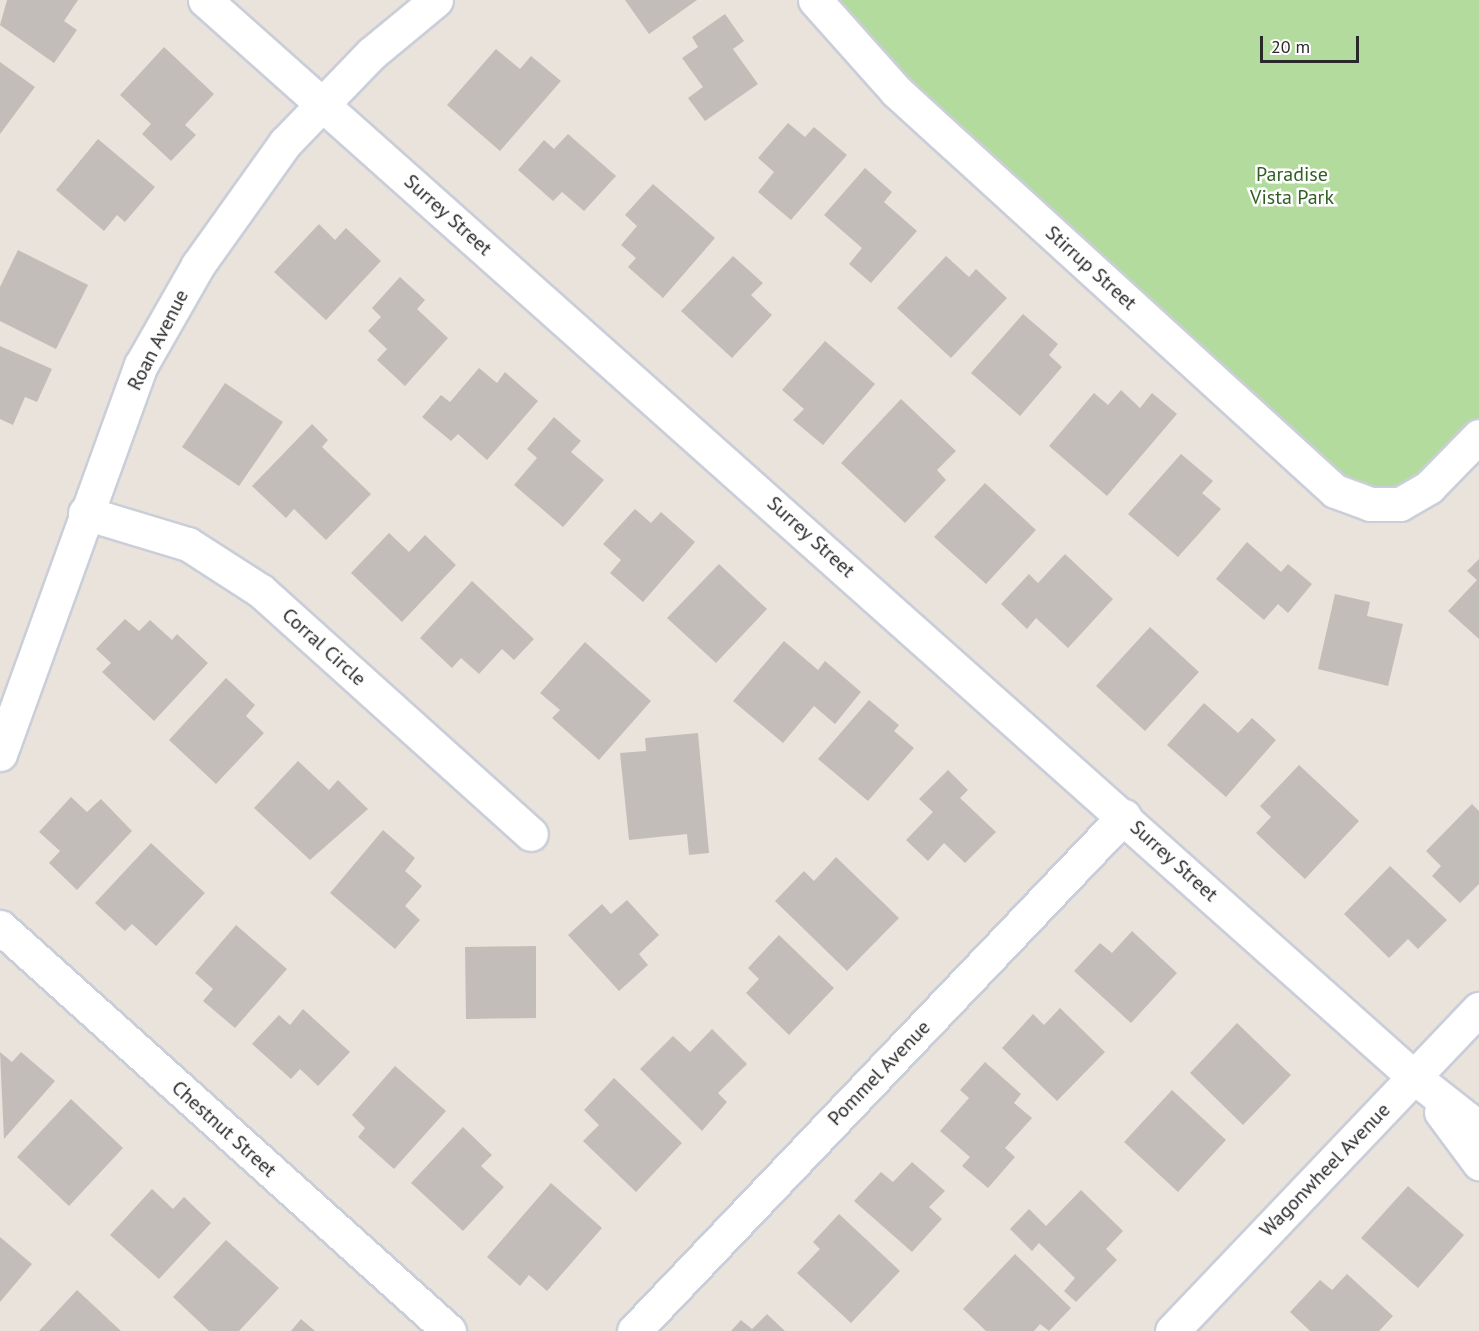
<!DOCTYPE html>
<html>
<head>
<meta charset="utf-8">
<style>
  body { margin:0 }
  #map { position:relative; width:1479px; height:1331px; overflow:hidden; background:#eae3dc; font-family:"PT Sans",sans-serif }
  div>[style] { position:absolute }
  [style*='--x'] { left:calc(var(--x)*1px); top:calc(var(--y)*1px); width:calc(var(--w)*1px); rotate:calc(var(--a)*1deg) }
  .green>* { inset:0; background:#b4db9e }
  .building>* { inset:0; background:#c2bdb8 }
  .roads { filter:drop-shadow(2px 0 #caced9) drop-shadow(-2px 0 #caced9) drop-shadow(0 2px #caced9) drop-shadow(0 -2px #caced9) }
  .minor>* { height:33px; margin:-16.5px; padding:0 16.5px; transform-origin:16.5px; border-radius:16.5px; background:#fff }
  span { translate:-50% -50%; white-space:nowrap; text-align:center; line-height:1.15; -webkit-text-stroke:5px #fff; paint-order:stroke }
  .park-label { font-size:20px; color:#2f5e21 }
  .street-label { font-size:20px; color:#292929 }
  .scale { position:absolute; left:1260px; top:36px; width:99px; height:27px; box-sizing:border-box; border:3px solid #292929; border-top:0; padding-left:8px; font-size:18px; line-height:21px; white-space:nowrap; color:#292929; -webkit-text-stroke:4px #fff; paint-order:stroke }
</style>
</head>
<body>
<div id="map">
  <div class="green">
    <i style="clip-path:polygon(831px 0,1479px 0,1479px 437px,1421px 497px,1367px 503px,918px 102px)"></i>
  </div>
  <div class="building">
    <i style="clip-path:polygon(7px 0,78px 0,64px 21px,77px 30px,54px 63px,0 25px)"></i>
    <i style="clip-path:polygon(625px 0,697px 0,649px 34px)"></i>
    <i style="clip-path:polygon(725px 14px,744px 41px,733px 49px,758px 84px,705px 121px,688px 98px,703px 87px,682px 58px,698px 47px,692px 37px)"></i>
    <i style="clip-path:polygon(164px 47px,214px 94px,185px 125px,196px 135px,171px 161px,142px 134px,151px 124px,120px 95px)"></i>
    <i style="clip-path:polygon(496px 49px,520px 69px,531px 56px,561px 81px,500px 151px,447px 105px)"></i>
    <i style="clip-path:polygon(0 62px,35px 87px,0 134px)"></i>
    <i style="clip-path:polygon(788px 123px,805px 137px,814px 127px,847px 155px,791px 220px,758px 192px,774px 172px,758px 158px)"></i>
    <i style="clip-path:polygon(568px 134px,616px 176px,584px 211px,562px 192px,553px 201px,518px 170px,544px 140px,554px 149px)"></i>
    <i style="clip-path:polygon(98px 139px,155px 187px,125px 222px,117px 215px,104px 231px,56px 190px)"></i>
    <i style="clip-path:polygon(865px 168px,892px 192px,884px 202px,917px 231px,871px 283px,849px 264px,862px 248px,824px 215px)"></i>
    <i style="clip-path:polygon(653px 184px,715px 238px,663px 298px,628px 267px,636px 258px,621px 245px,637px 226px,625px 215px)"></i>
    <i style="clip-path:polygon(319px 224px,335px 240px,346px 228px,381px 261px,326px 320px,274px 272px)"></i>
    <i style="clip-path:polygon(18px 250px,88px 285px,56px 349px,0 321px,0 287px)"></i>
    <i style="clip-path:polygon(733px 256px,763px 283px,751px 295px,772px 315px,732px 358px,681px 311px)"></i>
    <i style="clip-path:polygon(946px 256px,969px 277px,976px 269px,1007px 298px,951px 358px,897px 308px)"></i>
    <i style="clip-path:polygon(400px 277px,425px 300px,417px 309px,448px 338px,405px 386px,377px 360px,387px 349px,368px 331px,381px 317px,372px 308px)"></i>
    <i style="clip-path:polygon(1023px 314px,1058px 344px,1049px 355px,1062px 367px,1020px 416px,971px 373px)"></i>
    <i style="clip-path:polygon(825px 341px,875px 384px,823px 445px,793px 420px,804px 409px,782px 390px)"></i>
    <i style="clip-path:polygon(0 346px,52px 369px,37px 402px,25px 397px,13px 425px,0 419px)"></i>
    <i style="clip-path:polygon(479px 368px,497px 383px,505px 372px,538px 401px,487px 460px,458px 434px,451px 441px,422px 417px,441px 395px,450px 402px)"></i>
    <i style="clip-path:polygon(225px 383px,283px 422px,239px 486px,182px 447px)"></i>
    <i style="clip-path:polygon(1121px 390px,1140px 408px,1152px 393px,1177px 414px,1107px 496px,1049px 446px,1094px 393px,1108px 405px)"></i>
    <i style="clip-path:polygon(901px 399px,956px 451px,937px 470px,946px 480px,905px 523px,841px 463px)"></i>
    <i style="clip-path:polygon(554px 417px,581px 441px,571px 452px,604px 480px,563px 527px,514px 485px,537px 458px,527px 449px)"></i>
    <i style="clip-path:polygon(312px 424px,328px 440px,322px 447px,371px 494px,326px 540px,294px 509px,286px 518px,252px 486px)"></i>
    <i style="clip-path:polygon(1181px 454px,1213px 481px,1202px 493px,1221px 509px,1178px 557px,1128px 514px)"></i>
    <i style="clip-path:polygon(985px 483px,1036px 530px,986px 584px,934px 537px)"></i>
    <i style="clip-path:polygon(635px 509px,651px 523px,661px 512px,695px 542px,643px 602px,610px 573px,621px 560px,603px 544px)"></i>
    <i style="clip-path:polygon(389px 533px,409px 552px,425px 535px,456px 565px,402px 622px,351px 573px)"></i>
    <i style="clip-path:polygon(1247px 542px,1281px 572px,1288px 564px,1312px 584px,1288px 613px,1278px 604px,1264px 620px,1216px 579px)"></i>
    <i style="clip-path:polygon(1065px 554px,1113px 599px,1068px 648px,1036px 618px,1027px 629px,1001px 604px,1029px 574px,1038px 583px)"></i>
    <i style="clip-path:polygon(1479px 559px,1479px 639px,1448px 611px,1477px 580px,1467px 571px)"></i>
    <i style="clip-path:polygon(719px 564px,767px 609px,716px 663px,667px 618px)"></i>
    <i style="clip-path:polygon(472px 581px,534px 639px,514px 660px,502px 649px,479px 674px,461px 658px,452px 668px,420px 638px)"></i>
    <i style="clip-path:polygon(1335px 594px,1370px 602px,1367px 616px,1403px 624px,1388px 686px,1318px 669px)"></i>
    <i style="clip-path:polygon(125px 619px,139px 631px,150px 620px,172px 640px,177px 634px,208px 663px,154px 721px,102px 672px,111px 663px,96px 649px)"></i>
    <i style="clip-path:polygon(1150px 627px,1199px 672px,1145px 731px,1096px 686px)"></i>
    <i style="clip-path:polygon(784px 641px,818px 670px,825px 661px,861px 692px,835px 724px,814px 706px,783px 743px,733px 701px)"></i>
    <i style="clip-path:polygon(585px 642px,651px 701px,599px 760px,552px 718px,560px 710px,540px 693px)"></i>
    <i style="clip-path:polygon(226px 678px,255px 705px,246px 716px,264px 733px,216px 784px,169px 740px)"></i>
    <i style="clip-path:polygon(869px 700px,899px 725px,894px 731px,914px 748px,868px 801px,818px 759px)"></i>
    <i style="clip-path:polygon(1204px 703px,1238px 733px,1252px 718px,1276px 740px,1226px 797px,1167px 745px)"></i>
    <i style="clip-path:polygon(698px 733px,709px 853px,689px 855px,687px 834px,629px 840px,620px 753px,646px 751px,645px 738px)"></i>
    <i style="clip-path:polygon(298px 761px,329px 790px,338px 780px,368px 809px,310px 860px,254px 808px)"></i>
    <i style="clip-path:polygon(1299px 765px,1359px 821px,1305px 879px,1256px 833px,1271px 817px,1260px 806px)"></i>
    <i style="clip-path:polygon(948px 770px,968px 790px,960px 798px,996px 832px,965px 863px,944px 843px,928px 861px,906px 840px,933px 812px,919px 799px)"></i>
    <i style="clip-path:polygon(71px 797px,87px 812px,101px 799px,132px 831px,77px 890px,49px 863px,60px 851px,39px 832px)"></i>
    <i style="clip-path:polygon(1472px 804px,1479px 811px,1479px 884px,1460px 903px,1432px 876px,1441px 866px,1426px 851px)"></i>
    <i style="clip-path:polygon(383px 830px,415px 858px,405px 871px,422px 886px,405px 906px,420px 920px,395px 949px,330px 893px)"></i>
    <i style="clip-path:polygon(151px 843px,205px 893px,156px 946px,132px 924px,125px 931px,95px 903px)"></i>
    <i style="clip-path:polygon(836px 857px,899px 918px,847px 971px,775px 901px,804px 871px,814px 881px)"></i>
    <i style="clip-path:polygon(1390px 866px,1447px 920px,1418px 949px,1408px 939px,1389px 958px,1344px 914px)"></i>
    <i style="clip-path:polygon(627px 900px,659px 935px,639px 954px,648px 965px,619px 991px,568px 935px,602px 904px,611px 914px)"></i>
    <i style="clip-path:polygon(236px 925px,287px 969px,235px 1028px,203px 1001px,213px 989px,195px 973px)"></i>
    <i style="clip-path:polygon(1132px 931px,1177px 973px,1131px 1023px,1074px 971px,1100px 943px,1112px 953px)"></i>
    <i style="clip-path:polygon(779px 935px,834px 988px,789px 1035px,746px 993px,759px 979px,748px 968px)"></i>
    <i style="clip-path:polygon(536px 946px,536px 1018px,466px 1019px,465px 947px)"></i>
    <i style="clip-path:polygon(1060px 1008px,1105px 1052px,1057px 1101px,1002px 1048px,1033px 1014px,1044px 1025px)"></i>
    <i style="clip-path:polygon(303px 1009px,350px 1052px,318px 1086px,300px 1069px,291px 1079px,252px 1044px,279px 1015px,290px 1025px)"></i>
    <i style="clip-path:polygon(1237px 1023px,1291px 1075px,1243px 1125px,1190px 1073px)"></i>
    <i style="clip-path:polygon(712px 1029px,747px 1064px,718px 1093px,727px 1102px,702px 1131px,640px 1069px,673px 1036px,690px 1052px)"></i>
    <i style="clip-path:polygon(0 1052px,12px 1062px,21px 1052px,55px 1081px,4px 1139px)"></i>
    <i style="clip-path:polygon(985px 1062px,1021px 1094px,1014px 1103px,1032px 1118px,1005px 1148px,1015px 1157px,988px 1188px,962px 1166px,970px 1157px,940px 1131px,969px 1098px,960px 1090px)"></i>
    <i style="clip-path:polygon(395px 1066px,446px 1111px,394px 1169px,358px 1137px,365px 1128px,352px 1115px)"></i>
    <i style="clip-path:polygon(614px 1078px,682px 1143px,636px 1192px,583px 1141px,599px 1125px,584px 1110px)"></i>
    <i style="clip-path:polygon(1172px 1090px,1226px 1140px,1178px 1192px,1124px 1142px)"></i>
    <i style="clip-path:polygon(71px 1099px,123px 1148px,69px 1206px,17px 1157px)"></i>
    <i style="clip-path:polygon(463px 1127px,492px 1155px,481px 1166px,504px 1187px,463px 1231px,411px 1183px)"></i>
    <i style="clip-path:polygon(912px 1162px,945px 1191px,929px 1207px,942px 1219px,912px 1252px,854px 1201px,881px 1172px,893px 1182px)"></i>
    <i style="clip-path:polygon(551px 1183px,602px 1228px,547px 1291px,529px 1275px,520px 1286px,487px 1257px)"></i>
    <i style="clip-path:polygon(1408px 1186px,1464px 1235px,1418px 1288px,1361px 1238px)"></i>
    <i style="clip-path:polygon(152px 1189px,173px 1209px,184px 1197px,211px 1223px,159px 1279px,110px 1235px)"></i>
    <i style="clip-path:polygon(1081px 1190px,1123px 1231px,1106px 1249px,1117px 1260px,1076px 1302px,1064px 1291px,1075px 1278px,1039px 1243px,1032px 1251px,1010px 1229px,1029px 1209px,1046px 1226px)"></i>
    <i style="clip-path:polygon(839px 1214px,900px 1271px,851px 1323px,797px 1273px,820px 1249px,813px 1242px)"></i>
    <i style="clip-path:polygon(0 1237px,32px 1264px,0 1302px)"></i>
    <i style="clip-path:polygon(226px 1240px,279px 1288px,239px 1331px,209px 1331px,173px 1297px)"></i>
    <i style="clip-path:polygon(1015px 1254px,1071px 1308px,1049px 1331px,1040px 1324px,1034px 1331px,986px 1331px,963px 1309px)"></i>
    <i style="clip-path:polygon(1347px 1274px,1393px 1316px,1379px 1331px,1310px 1331px,1290px 1312px,1320px 1280px,1332px 1290px)"></i>
    <i style="clip-path:polygon(77px 1290px,121px 1331px,39px 1331px)"></i>
    <i style="clip-path:polygon(767px 1314px,785px 1331px,731px 1331px,741px 1320px,752px 1329px)"></i>
    <i style="clip-path:polygon(301px 1319px,315px 1331px,291px 1331px)"></i>
  </div>
  <div class="roads">
    <div class="minor">
      <i style="--x:205;--y:0;--w:1619;--a:41.7"></i>
      <i style="--x:1414;--y:1077;--w:83;--a:38.1"></i>
      <i style="--x:815;--y:0;--w:122;--a:48.3"></i>
      <i style="--x:896;--y:91;--w:594;--a:42.34"></i>
      <i style="--x:1335;--y:491;--w:37;--a:20"></i>
      <i style="--x:1370;--y:504;--w:30;--a:0"></i>
      <i style="--x:1400;--y:504;--w:34;--a:-30"></i>
      <i style="--x:1429;--y:487;--w:71;--a:-45.6"></i>
      <i style="--x:85;--y:513;--w:108;--a:16.8"></i>
      <i style="--x:188;--y:544;--w:87;--a:32.8"></i>
      <i style="--x:261;--y:591;--w:363;--a:42"></i>
      <i style="--x:0;--y:754;--w:414;--a:-70.1"></i>
      <i style="--x:141;--y:365;--w:115;--a:-60.3"></i>
      <i style="--x:198;--y:265;--w:150;--a:-54.5"></i>
      <i style="--x:285;--y:143;--w:125;--a:-46"></i>
      <i style="--x:372;--y:53;--w:83;--a:-39.6"></i>
      <i style="--x:0;--y:927;--w:604;--a:41.98"></i>
      <i style="--x:1441;--y:1112;--w:64;--a:53.3"></i>
      <i style="--x:634;--y:1331;--w:711;--a:-46.42"></i>
      <i style="--x:1172;--y:1331;--w:445;--a:-46.4"></i>
    </div>
  </div>
  <div class="park-label">
    <span style="left:1292px;top:186px">Paradise<br>Vista Park</span>
  </div>
  <div class="street-label">
    <span style="left:448px;top:215px;rotate:42deg">Surrey Street</span>
    <span style="left:1091px;top:268px;rotate:42deg">Stirrup Street</span>
    <span style="left:158px;top:340px;rotate:-63deg">Roan Avenue</span>
    <span style="left:811px;top:537px;rotate:42deg">Surrey Street</span>
    <span style="left:324px;top:647px;rotate:42deg">Corral Circle</span>
    <span style="left:1174px;top:861px;rotate:42deg">Surrey Street</span>
    <span style="left:879px;top:1073px;rotate:-46deg">Pommel Avenue</span>
    <span style="left:224px;top:1129px;rotate:42deg">Chestnut Street</span>
    <span style="left:1325px;top:1170px;rotate:-46deg">Wagonwheel Avenue</span>
  </div>
  <div class="scale">20 m</div>
</div>
</body>
</html>
